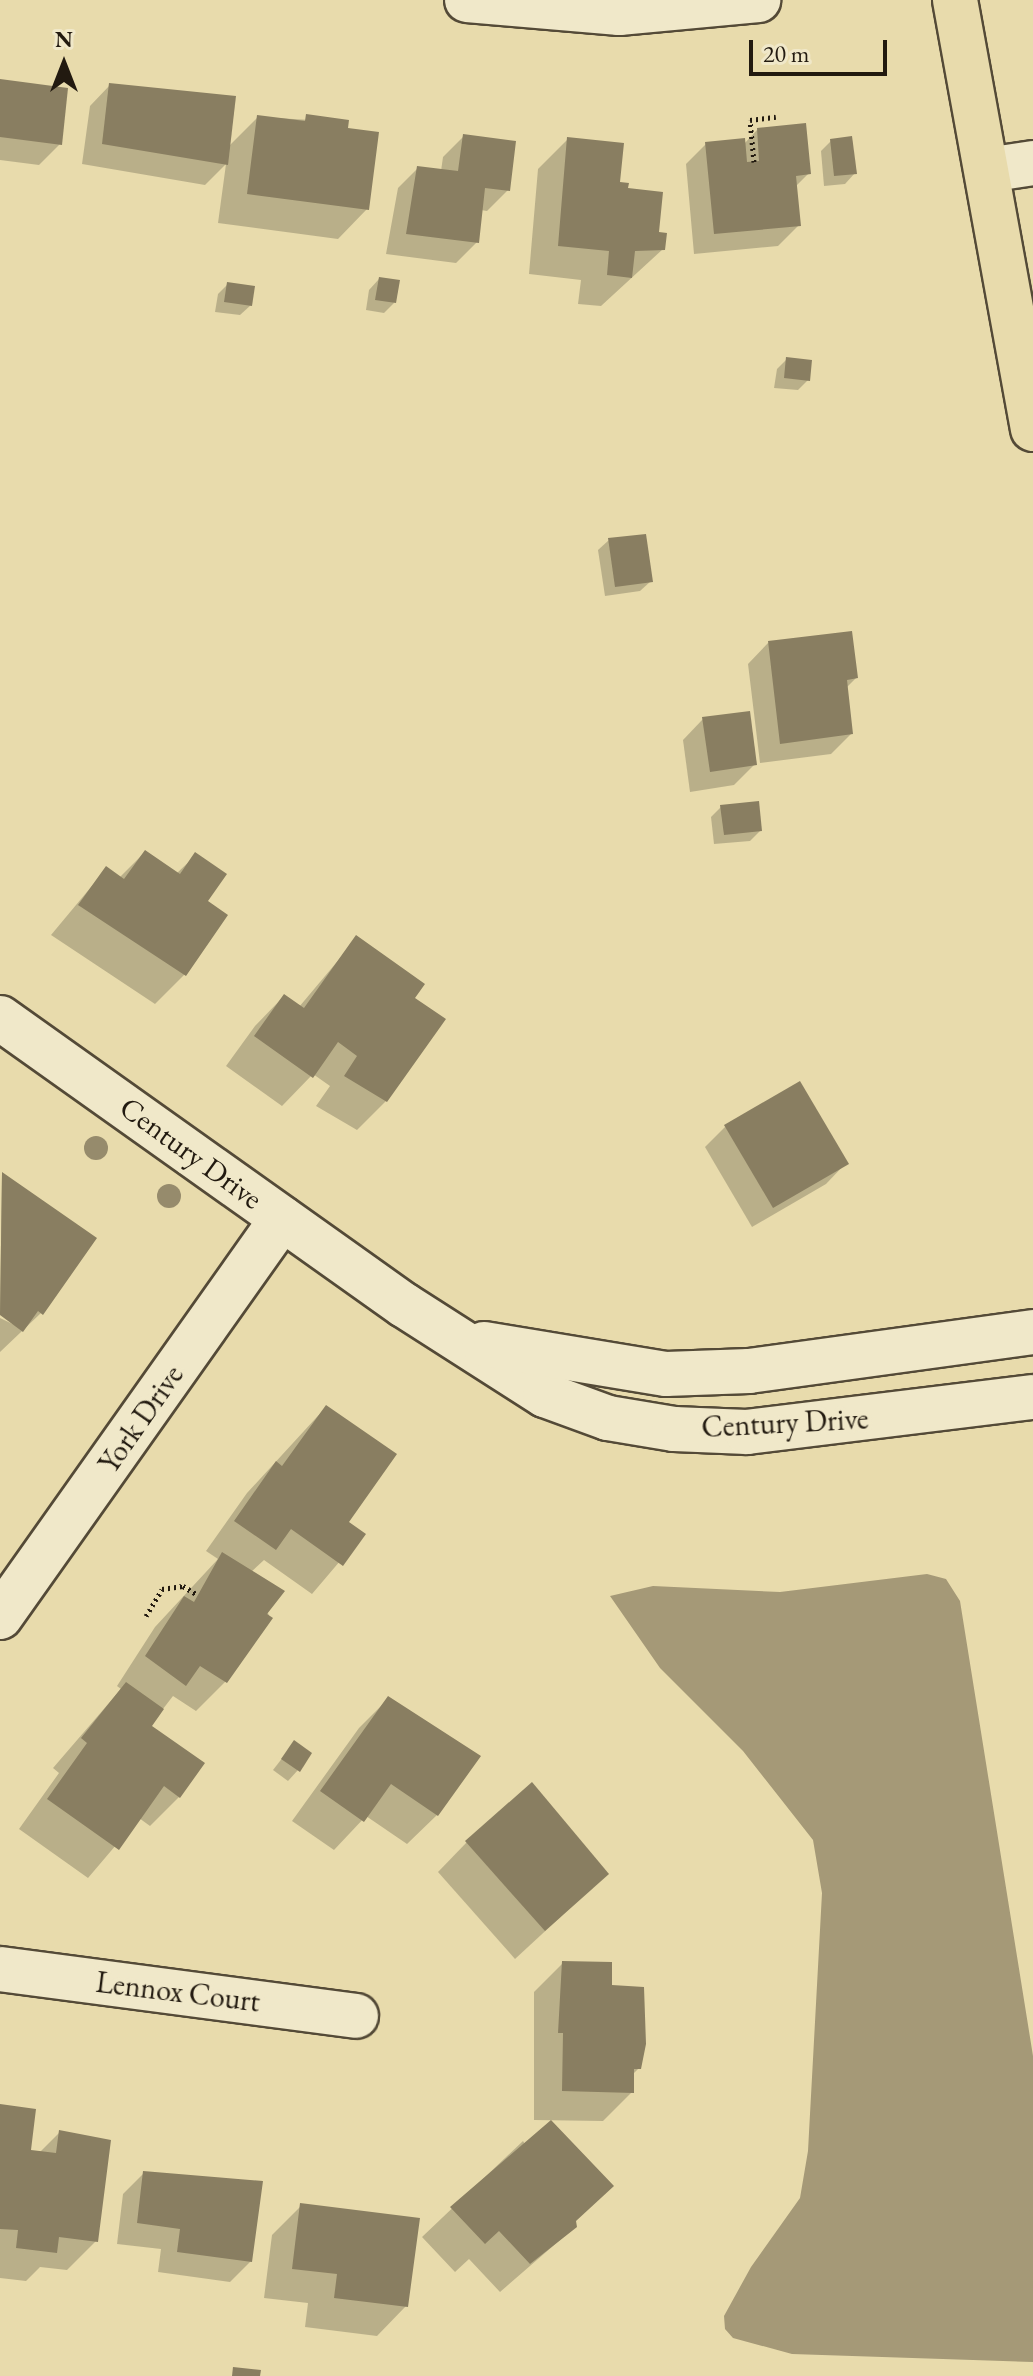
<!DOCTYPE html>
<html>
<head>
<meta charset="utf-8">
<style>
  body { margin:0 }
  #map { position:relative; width:1033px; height:2376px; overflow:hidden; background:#e8dbac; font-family:"EB Garamond",serif }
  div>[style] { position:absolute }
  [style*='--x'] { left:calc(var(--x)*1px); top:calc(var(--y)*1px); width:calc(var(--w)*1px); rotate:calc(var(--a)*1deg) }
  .water>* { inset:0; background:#a59977 }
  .shadow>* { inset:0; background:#0003 }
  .building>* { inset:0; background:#897e61 }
  .path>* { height:5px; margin-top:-2.5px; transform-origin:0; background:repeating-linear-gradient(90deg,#221a10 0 2px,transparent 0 6px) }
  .roads { filter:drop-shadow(2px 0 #544a37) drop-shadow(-2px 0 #544a37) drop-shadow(0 2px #544a37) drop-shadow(0 -2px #544a37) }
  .minor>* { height:44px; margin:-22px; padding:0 22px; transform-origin:22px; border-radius:22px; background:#f0e8c9 }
  .major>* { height:44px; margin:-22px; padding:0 22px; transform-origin:22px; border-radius:22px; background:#e8dbac }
  .trees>* { width:24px; height:24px; margin:-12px; border-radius:50%; background:#968b6c }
  span { translate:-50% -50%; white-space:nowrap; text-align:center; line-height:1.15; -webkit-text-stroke:8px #f0e8c9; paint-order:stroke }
  .street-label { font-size:30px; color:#221a10 }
  .north { position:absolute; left:24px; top:24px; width:80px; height:80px; -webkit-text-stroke:6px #f0e8c9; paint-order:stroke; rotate:0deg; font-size:22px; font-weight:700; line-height:32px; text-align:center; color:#221a10 }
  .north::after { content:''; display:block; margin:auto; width:28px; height:36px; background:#221a10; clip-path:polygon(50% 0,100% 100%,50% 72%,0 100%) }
  .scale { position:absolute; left:749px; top:40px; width:138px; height:36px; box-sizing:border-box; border:4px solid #221a10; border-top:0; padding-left:10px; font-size:24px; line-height:28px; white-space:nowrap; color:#221a10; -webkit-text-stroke:6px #f0e8c9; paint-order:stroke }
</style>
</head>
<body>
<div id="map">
  <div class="water">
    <i style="clip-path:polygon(927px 1574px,946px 1579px,960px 1601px,1033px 2056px,1033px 2362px,792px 2354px,733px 2338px,725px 2329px,724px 2316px,751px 2267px,800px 2198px,808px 2151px,822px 1893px,813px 1840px,743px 1751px,660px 1668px,610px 1596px,653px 1586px,780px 1592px)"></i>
  </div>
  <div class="shadow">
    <i style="clip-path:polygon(0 81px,60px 144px,39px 165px,0 160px)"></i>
    <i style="clip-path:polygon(110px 85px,228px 147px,258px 117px,346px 122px,367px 209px,338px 239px,218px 223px,226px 164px,205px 185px,82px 164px,90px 106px)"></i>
    <i style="clip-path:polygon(757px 130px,809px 173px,795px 187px,799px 225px,778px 246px,694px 254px,686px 164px,706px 144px,744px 144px)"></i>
    <i style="clip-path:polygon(464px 136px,508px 190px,487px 211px,481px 210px,477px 242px,456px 263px,386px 254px,398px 188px,418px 168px,441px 171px,443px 157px)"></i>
    <i style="clip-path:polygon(568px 139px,626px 190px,663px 249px,601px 306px,578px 304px,581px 280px,529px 274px,538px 169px)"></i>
    <i style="clip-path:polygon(831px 141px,855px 173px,845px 184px,824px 186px,821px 151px)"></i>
    <i style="clip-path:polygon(379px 279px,394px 303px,384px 313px,366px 310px,369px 290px)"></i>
    <i style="clip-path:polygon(228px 284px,251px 305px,240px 315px,215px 312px,218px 294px)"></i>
    <i style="clip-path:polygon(787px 359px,808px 380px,798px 390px,774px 388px,777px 369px)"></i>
    <i style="clip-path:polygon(609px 540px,651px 581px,640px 591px,605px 596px,598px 550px)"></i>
    <i style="clip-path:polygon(768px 643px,856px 678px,846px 688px,851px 734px,831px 754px,760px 763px,748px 664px)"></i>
    <i style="clip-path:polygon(703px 719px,755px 764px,734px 785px,690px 792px,683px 740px)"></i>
    <i style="clip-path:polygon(721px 807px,760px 831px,750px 841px,714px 844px,711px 817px)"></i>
    <i style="clip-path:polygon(145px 852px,176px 874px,196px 855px,205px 902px,225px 916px,184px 975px,155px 1004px,51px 935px,106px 869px,119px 878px)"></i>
    <i style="clip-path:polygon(357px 938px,412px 998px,386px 1101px,357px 1130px,316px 1106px,330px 1086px,313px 1074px,282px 1106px,226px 1066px,255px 1026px,284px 996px,299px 1007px)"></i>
    <i style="clip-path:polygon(725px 1127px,846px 1163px,826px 1184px,752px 1227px,705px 1147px)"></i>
    <i style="clip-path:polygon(2px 1174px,41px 1313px,0 1352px,0 1318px,23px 1329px,0 1313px)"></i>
    <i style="clip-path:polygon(326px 1407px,346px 1523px,363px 1534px,312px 1594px,264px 1560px,251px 1572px,270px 1618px,225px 1682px,196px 1711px,173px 1696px,149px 1727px,179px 1797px,150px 1826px,139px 1818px,88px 1878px,19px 1829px,59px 1773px,53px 1768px,121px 1689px,117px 1686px,155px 1627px,218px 1559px,206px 1551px,247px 1493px)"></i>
    <i style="clip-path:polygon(388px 1699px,478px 1757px,437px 1815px,407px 1844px,366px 1816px,334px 1850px,292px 1821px,359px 1728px)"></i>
    <i style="clip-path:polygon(294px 1743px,298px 1770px,288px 1781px,273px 1770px)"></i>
    <i style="clip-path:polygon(467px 1842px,607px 1874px,515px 1959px,438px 1872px)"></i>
    <i style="clip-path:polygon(563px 1963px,610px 1987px,639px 2068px,632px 2075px,632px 2092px,603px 2121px,534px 2120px,534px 1992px)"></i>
    <i style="clip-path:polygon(0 2106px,29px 2152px,39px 2153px,59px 2133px,96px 2241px,67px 2270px,40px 2267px,26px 2281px,0 2278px)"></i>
    <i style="clip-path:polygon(523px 2141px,575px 2227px,500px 2292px,469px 2259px,455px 2272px,422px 2237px)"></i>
    <i style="clip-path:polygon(144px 2173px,251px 2261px,230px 2282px,158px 2272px,161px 2249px,117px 2244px,123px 2194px)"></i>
    <i style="clip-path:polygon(301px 2206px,406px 2306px,377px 2336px,305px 2327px,308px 2303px,264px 2298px,272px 2235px)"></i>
  </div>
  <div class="building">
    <i style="clip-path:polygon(0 79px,68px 88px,62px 145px,0 137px)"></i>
    <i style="clip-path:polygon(109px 83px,236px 96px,228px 165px,102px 144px)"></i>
    <i style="clip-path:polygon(306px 114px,349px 120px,348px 128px,379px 132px,369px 210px,247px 194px,257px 115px,305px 121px)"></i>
    <i style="clip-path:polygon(806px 123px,811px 174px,796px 176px,801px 226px,714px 234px,705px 142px,745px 138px,747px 162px,759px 161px,757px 128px)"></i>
    <i style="clip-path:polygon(463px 134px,516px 141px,510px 191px,485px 188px,479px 243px,406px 234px,417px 166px,458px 171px)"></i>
    <i style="clip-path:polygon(852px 136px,857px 174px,834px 176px,830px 139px)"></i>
    <i style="clip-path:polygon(567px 137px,624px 143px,620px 182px,629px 183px,628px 188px,663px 192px,659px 232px,667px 233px,665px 250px,635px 251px,632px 278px,607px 275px,609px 251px,558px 246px)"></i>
    <i style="clip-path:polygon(379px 277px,400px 280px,396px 303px,375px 300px)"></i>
    <i style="clip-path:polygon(227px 282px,255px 286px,252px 306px,224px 302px)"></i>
    <i style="clip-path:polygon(786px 357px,812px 360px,810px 381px,784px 378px)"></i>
    <i style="clip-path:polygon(646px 534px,653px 582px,615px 587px,608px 538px)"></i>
    <i style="clip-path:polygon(852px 631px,858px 678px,847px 680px,853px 734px,780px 744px,768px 641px)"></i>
    <i style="clip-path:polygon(750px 711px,757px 765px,710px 772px,702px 717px)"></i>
    <i style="clip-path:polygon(759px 801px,762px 831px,724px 835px,720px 805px)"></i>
    <i style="clip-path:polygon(145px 850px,180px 874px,195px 852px,227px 874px,208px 901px,228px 915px,186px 976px,78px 905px,106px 866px,124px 879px)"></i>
    <i style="clip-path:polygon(356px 935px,425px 984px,415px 998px,446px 1019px,387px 1102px,344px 1076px,357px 1056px,338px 1042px,313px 1078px,254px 1036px,284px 994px,304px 1008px)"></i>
    <i style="clip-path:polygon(800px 1081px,849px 1164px,773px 1208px,724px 1125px)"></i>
    <i style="clip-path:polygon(2px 1172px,97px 1238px,43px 1315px,38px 1311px,23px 1332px,0 1315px)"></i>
    <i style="clip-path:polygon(326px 1405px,397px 1454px,349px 1522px,366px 1534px,343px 1566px,291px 1529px,276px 1550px,234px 1521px,276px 1461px,282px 1466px)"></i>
    <i style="clip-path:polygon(222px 1552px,285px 1591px,267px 1614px,273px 1618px,227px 1683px,200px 1666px,186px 1686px,145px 1656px,184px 1596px,194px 1602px)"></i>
    <i style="clip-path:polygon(126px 1682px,164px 1709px,152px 1726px,205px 1763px,180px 1798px,164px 1786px,119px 1850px,47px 1799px,87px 1743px,81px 1738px)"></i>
    <i style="clip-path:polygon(388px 1696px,481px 1756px,438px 1816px,391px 1784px,364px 1822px,320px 1791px)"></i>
    <i style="clip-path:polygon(294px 1740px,312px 1753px,300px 1772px,281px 1759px)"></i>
    <i style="clip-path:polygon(532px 1782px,609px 1874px,545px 1931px,465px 1841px)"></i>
    <i style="clip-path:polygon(562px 1961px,612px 1962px,612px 1985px,644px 1987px,646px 2044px,641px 2069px,634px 2069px,634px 2093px,562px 2091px,563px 2033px,558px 2033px)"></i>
    <i style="clip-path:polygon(0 2104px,36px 2109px,31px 2150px,56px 2153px,59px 2130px,111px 2140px,98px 2242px,59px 2237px,57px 2253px,16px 2248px,18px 2230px,0 2229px)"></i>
    <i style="clip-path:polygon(551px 2120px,614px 2186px,576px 2221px,577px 2227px,530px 2264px,499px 2231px,485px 2244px,450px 2207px)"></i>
    <i style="clip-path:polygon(143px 2171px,263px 2181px,252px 2262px,177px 2252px,180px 2229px,137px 2223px)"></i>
    <i style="clip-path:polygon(300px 2203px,420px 2218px,408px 2307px,334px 2298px,337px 2274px,292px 2269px)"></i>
    <i style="clip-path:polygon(233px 2367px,261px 2370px,260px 2376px,232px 2376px)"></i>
  </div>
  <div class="path">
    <i style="--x:754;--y:162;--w:42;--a:-95.4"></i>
    <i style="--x:750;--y:120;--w:26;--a:-7"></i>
    <i style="--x:146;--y:1616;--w:31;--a:-59"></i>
    <i style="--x:162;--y:1589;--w:21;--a:-8"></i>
    <i style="--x:183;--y:1586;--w:17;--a:31"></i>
  </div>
  <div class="roads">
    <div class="minor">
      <i style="--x:467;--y:0;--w:153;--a:4.9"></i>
      <i style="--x:619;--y:13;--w:140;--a:-5.3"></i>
      <i style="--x:987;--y:170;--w:47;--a:-8.7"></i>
      <i style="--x:0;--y:1018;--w:496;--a:35.4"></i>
      <i style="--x:404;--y:1305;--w:167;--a:32.6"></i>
      <i style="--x:545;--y:1395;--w:67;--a:20.1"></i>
      <i style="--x:608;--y:1418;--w:67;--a:9.5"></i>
      <i style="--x:674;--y:1429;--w:73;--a:2.4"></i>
      <i style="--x:747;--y:1432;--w:288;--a:-7"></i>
      <i style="--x:484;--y:1344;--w:184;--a:9.4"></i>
      <i style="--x:666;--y:1374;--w:83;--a:-2.1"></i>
      <i style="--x:749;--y:1371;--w:287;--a:-7.8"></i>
      <i style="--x:0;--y:1617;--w:488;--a:-54.7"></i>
      <i style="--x:0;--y:1969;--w:359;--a:7.5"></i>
    </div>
    <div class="major">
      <i style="--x:955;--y:0;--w:436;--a:79.7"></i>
    </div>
  </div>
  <div class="trees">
    <i style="left:96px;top:1148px"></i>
    <i style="left:169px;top:1196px"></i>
  </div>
  <div class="street-label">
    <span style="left:191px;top:1153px;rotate:36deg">Century Drive</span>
    <span style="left:141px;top:1419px;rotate:-55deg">York Drive</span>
    <span style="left:785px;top:1423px;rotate:-3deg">Century Drive</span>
    <span style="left:178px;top:1992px;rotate:7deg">Lennox Court</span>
  </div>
  <div class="north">N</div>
  <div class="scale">20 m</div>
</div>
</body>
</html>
